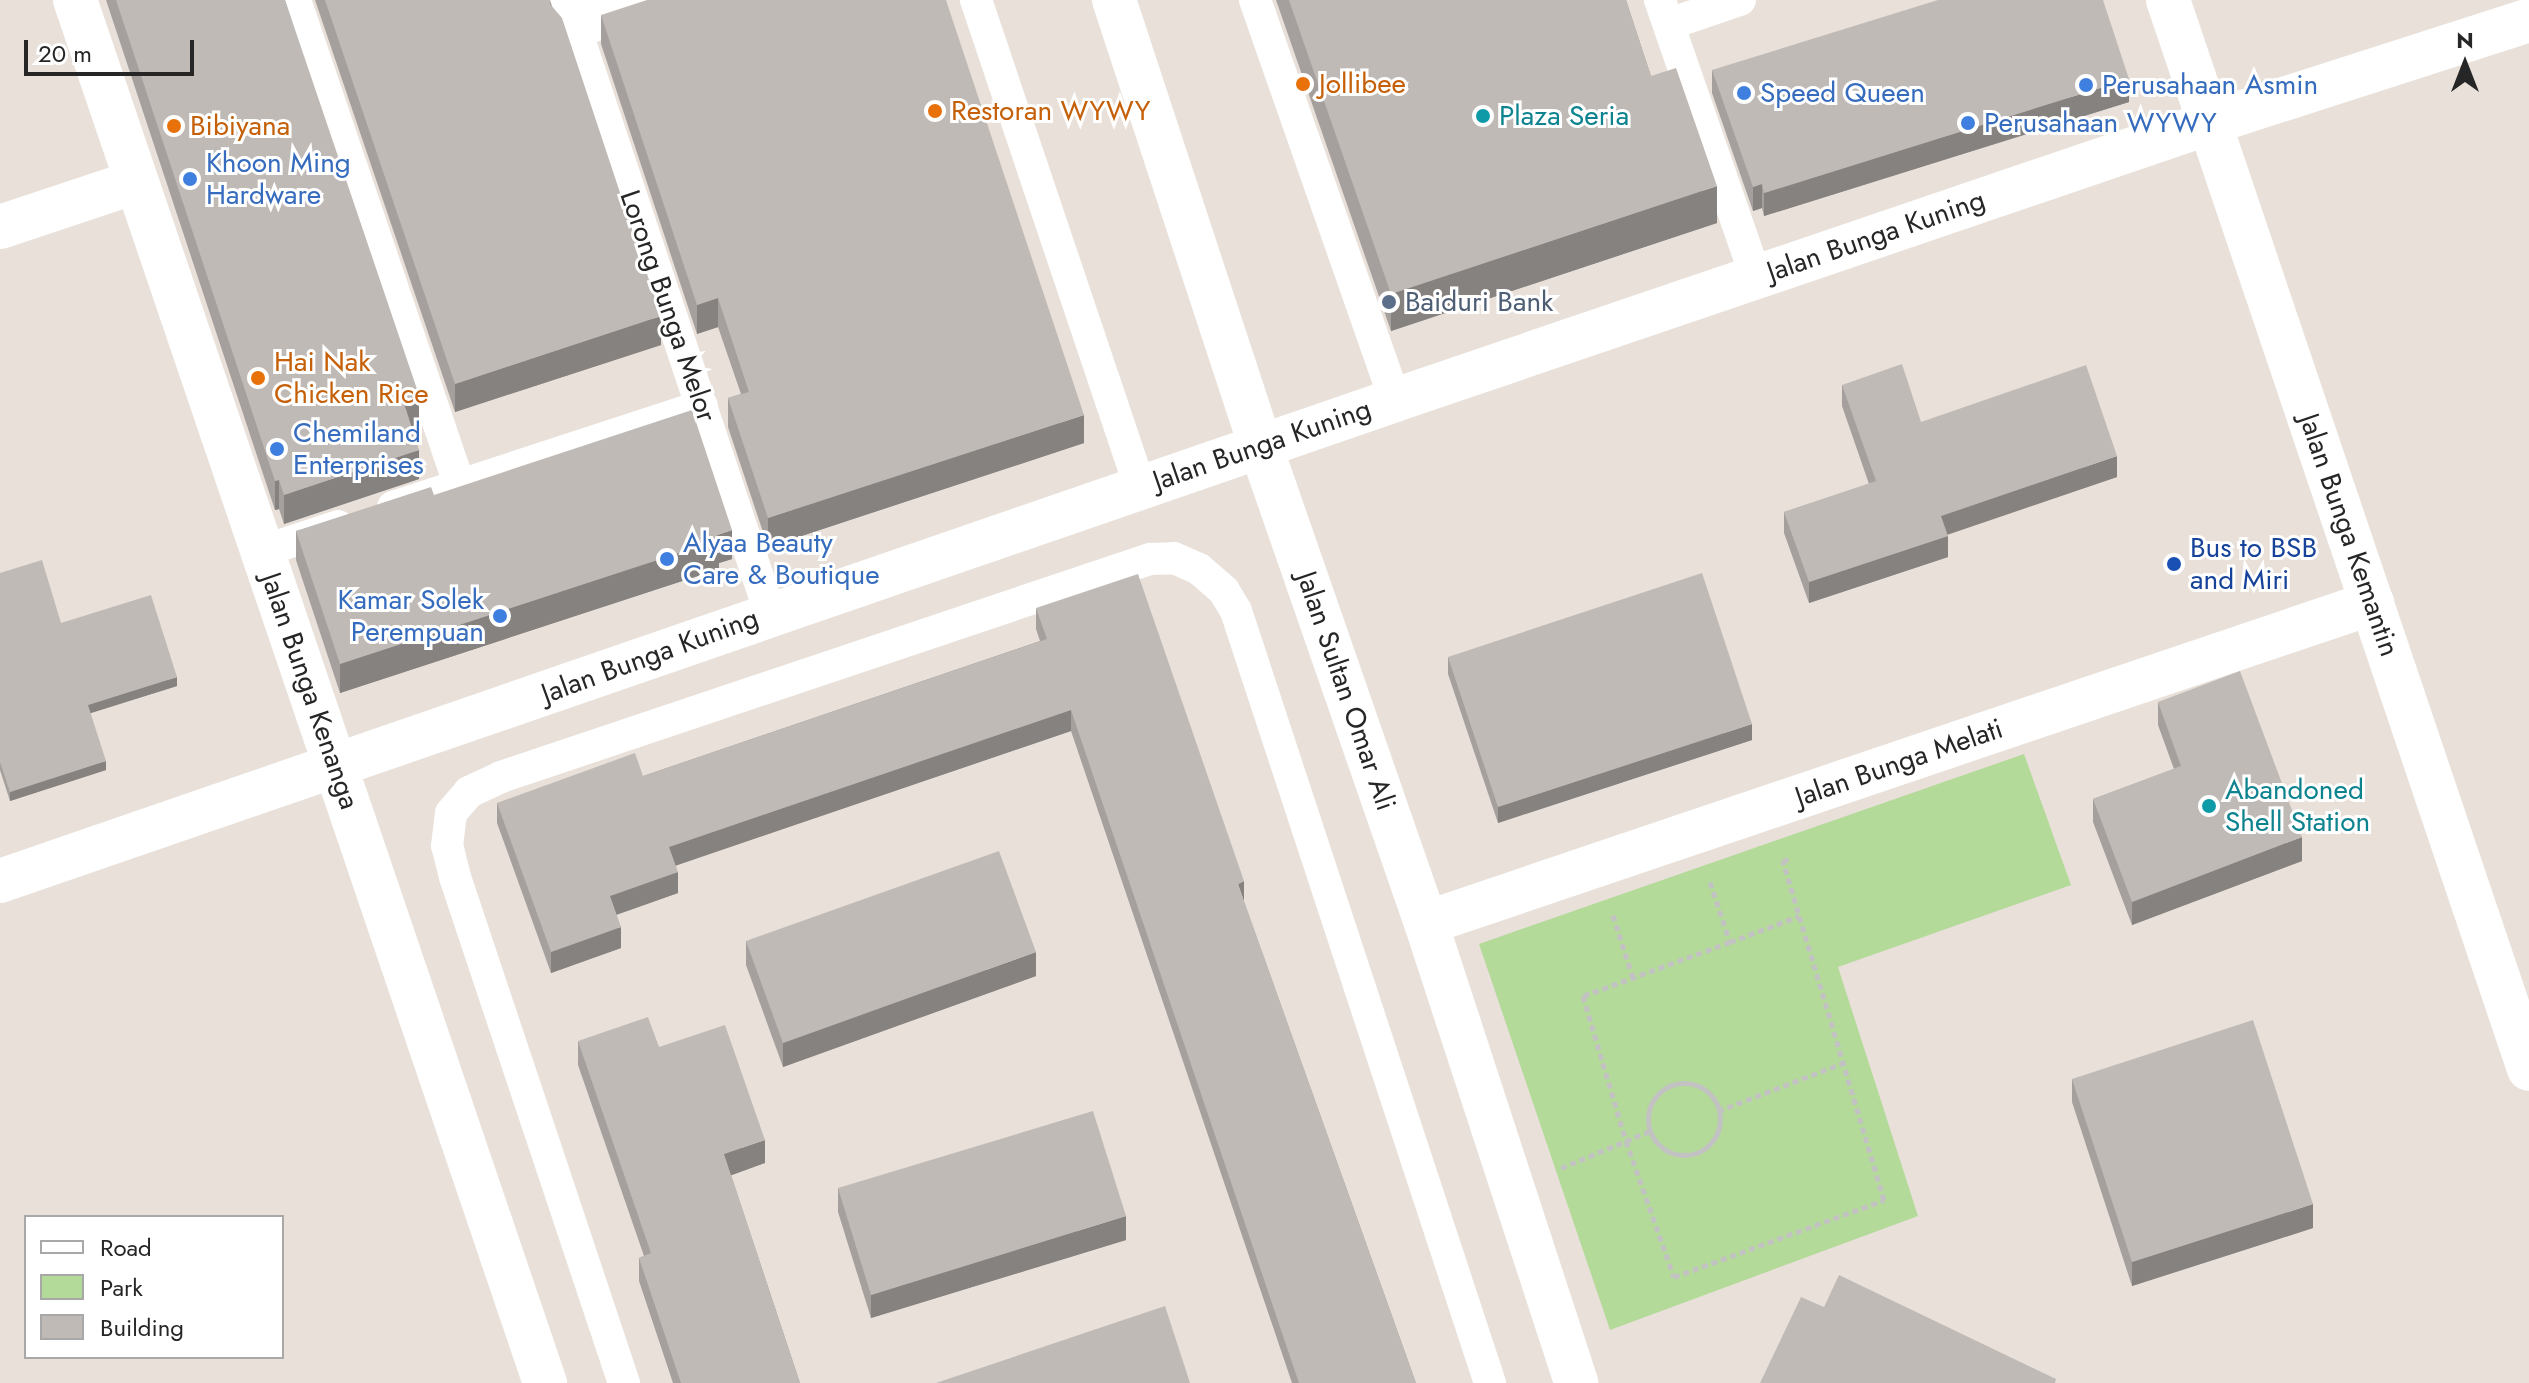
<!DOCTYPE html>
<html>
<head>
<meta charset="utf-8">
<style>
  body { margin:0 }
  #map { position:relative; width:2529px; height:1383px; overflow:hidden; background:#e8e0d9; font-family:Jost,sans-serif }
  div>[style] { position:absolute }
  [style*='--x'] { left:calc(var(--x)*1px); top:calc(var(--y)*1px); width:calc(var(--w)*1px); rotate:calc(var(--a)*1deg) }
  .green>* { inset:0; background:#b4da9a }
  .path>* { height:5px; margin-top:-2.5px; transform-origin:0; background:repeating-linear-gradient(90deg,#c2c2c2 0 6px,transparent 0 10px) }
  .path>.ring { margin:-2.5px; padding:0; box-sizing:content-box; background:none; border:5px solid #c2c2c2; border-radius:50% }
  .service>* { height:32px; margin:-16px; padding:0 16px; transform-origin:16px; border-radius:16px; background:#fff }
  .pedestrian>* { height:44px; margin:-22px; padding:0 22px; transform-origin:22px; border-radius:22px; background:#fff }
  .minor>* { height:44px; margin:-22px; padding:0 22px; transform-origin:22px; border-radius:22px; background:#fff }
  .wall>* { inset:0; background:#a5a09d }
  .shaded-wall>* { inset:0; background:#86827f }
  .building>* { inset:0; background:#c0bab6 }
  .dots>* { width:22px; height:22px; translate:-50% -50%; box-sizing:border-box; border:4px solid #fff; border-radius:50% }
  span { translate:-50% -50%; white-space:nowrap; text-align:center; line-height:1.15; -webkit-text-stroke:6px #fff; paint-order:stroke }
  .food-label { font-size:28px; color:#c56008 }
  .left { translate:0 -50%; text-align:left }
  .shop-label { font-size:28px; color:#366cbe }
  .right { translate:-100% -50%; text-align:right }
  .culture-label { font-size:28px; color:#0d838f }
  .street-label { font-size:28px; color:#262626 }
  .service-label { font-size:28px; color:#4e5e75 }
  .transit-label { font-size:28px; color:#164399 }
  .legend { position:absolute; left:24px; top:1215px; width:260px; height:144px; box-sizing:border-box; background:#fff; border:2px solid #a8a8a8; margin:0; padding:10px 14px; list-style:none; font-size:24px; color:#262626 }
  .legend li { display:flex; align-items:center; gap:16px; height:40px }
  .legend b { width:40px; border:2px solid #a8a8a8 }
  .north { position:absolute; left:2425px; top:24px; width:80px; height:80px; -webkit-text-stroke:6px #fff; paint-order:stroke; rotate:0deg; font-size:22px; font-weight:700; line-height:32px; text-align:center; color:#262626 }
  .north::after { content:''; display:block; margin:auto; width:28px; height:36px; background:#262626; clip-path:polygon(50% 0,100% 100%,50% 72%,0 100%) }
  .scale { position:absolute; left:24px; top:40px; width:170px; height:36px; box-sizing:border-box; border:4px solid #262626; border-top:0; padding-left:10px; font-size:24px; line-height:28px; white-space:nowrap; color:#262626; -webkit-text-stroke:6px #fff; paint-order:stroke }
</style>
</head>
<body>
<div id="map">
  <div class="green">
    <i style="clip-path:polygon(2024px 754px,2071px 885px,1838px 967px,1918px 1216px,1610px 1330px,1479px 944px)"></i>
  </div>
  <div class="path">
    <i style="--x:1710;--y:882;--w:63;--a:71.6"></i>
    <i style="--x:1730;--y:942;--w:157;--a:159.8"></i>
    <i style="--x:1583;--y:996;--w:151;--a:73.5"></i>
    <i style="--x:1626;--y:1141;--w:144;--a:70.6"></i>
    <i style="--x:1674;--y:1277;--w:224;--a:-20.1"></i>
    <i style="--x:1884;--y:1200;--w:354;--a:-106.6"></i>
    <i style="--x:1783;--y:861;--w:6;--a:-18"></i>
    <i style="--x:1613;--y:915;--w:66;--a:72.4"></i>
    <i style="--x:1730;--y:942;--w:74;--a:-20.6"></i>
    <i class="ring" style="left:1648px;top:1083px;width:67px;height:67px"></i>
    <i style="--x:1718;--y:1111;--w:134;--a:-21"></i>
    <i style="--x:1561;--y:1168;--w:96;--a:-22.6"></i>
  </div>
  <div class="service">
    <i style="--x:295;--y:0;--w:511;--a:71.28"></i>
    <i style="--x:566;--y:0;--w:646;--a:71.59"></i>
    <i style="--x:976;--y:0;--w:514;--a:71.39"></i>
    <i style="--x:1255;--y:0;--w:424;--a:70.7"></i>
    <i style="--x:1660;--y:0;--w:293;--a:70.9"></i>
    <i style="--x:1669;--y:24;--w:75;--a:-18.7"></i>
    <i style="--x:393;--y:507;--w:325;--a:-18.1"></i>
    <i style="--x:263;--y:551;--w:79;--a:-18.4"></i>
    <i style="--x:624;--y:1383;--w:533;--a:-108.47"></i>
    <i style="--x:455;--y:877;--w:32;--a:-104"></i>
    <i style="--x:447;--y:846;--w:33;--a:-83"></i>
    <i style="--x:451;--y:813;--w:28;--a:-49"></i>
    <i style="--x:469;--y:792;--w:35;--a:-25"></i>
    <i style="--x:501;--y:777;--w:685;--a:-18.57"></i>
    <i style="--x:1150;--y:559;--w:24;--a:-2"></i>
    <i style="--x:1174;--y:558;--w:27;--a:24"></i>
    <i style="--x:1199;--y:569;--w:33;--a:41"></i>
    <i style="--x:1224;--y:591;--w:23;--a:59"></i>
    <i style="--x:1236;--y:611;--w:813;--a:71.79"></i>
  </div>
  <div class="pedestrian">
    <i style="--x:574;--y:26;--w:85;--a:-17.8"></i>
  </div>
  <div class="minor">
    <i style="--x:75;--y:0;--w:1461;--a:71.23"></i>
    <i style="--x:1114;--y:0;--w:468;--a:71.8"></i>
    <i style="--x:1260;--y:445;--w:506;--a:70.85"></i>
    <i style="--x:1426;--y:923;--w:484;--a:71.9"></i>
    <i style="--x:2168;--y:0;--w:1128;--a:71.34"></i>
    <i style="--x:0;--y:227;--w:142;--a:-18.4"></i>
    <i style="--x:0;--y:881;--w:1476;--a:-19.02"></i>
    <i style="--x:1395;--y:400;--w:860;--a:-18.79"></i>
    <i style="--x:2209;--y:123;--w:336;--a:-17.8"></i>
    <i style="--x:1426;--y:923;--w:999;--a:-18.69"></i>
  </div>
  <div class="wall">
    <i style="clip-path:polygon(106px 0,285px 0,419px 424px,411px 427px,419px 479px,284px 524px,279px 509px,275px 510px)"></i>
    <i style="clip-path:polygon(315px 0,550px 0,661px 345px,455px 412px)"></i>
    <i style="clip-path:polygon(1276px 0,1626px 0,1651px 76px,1717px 223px,1391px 331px)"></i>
    <i style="clip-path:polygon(601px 15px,1084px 443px,768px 547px,728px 427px,728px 398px,741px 394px,718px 327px,697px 334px,601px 44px)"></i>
    <i style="clip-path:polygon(1712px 70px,2129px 102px,1764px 216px,1762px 208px,1753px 211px,1712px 93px)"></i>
    <i style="clip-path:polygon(1842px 385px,1921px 422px,2117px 477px,1947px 534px,1948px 557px,1809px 603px,1784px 533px,1784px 512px,1869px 484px,1842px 406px)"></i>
    <i style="clip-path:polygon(434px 495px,732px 559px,719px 563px,719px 569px,340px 693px,296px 560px,296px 531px)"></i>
    <i style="clip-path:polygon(0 573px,61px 623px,177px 686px,90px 713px,106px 770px,10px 801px,0 770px)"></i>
    <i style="clip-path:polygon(1036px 608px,1244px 902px,1416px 1383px,1292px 1383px,1071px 731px,676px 865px,678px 893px,616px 915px,621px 948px,551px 973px,497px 823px,497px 803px,643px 776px,1040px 641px,1036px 629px)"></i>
    <i style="clip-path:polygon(1448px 657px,1752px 740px,1498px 823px,1448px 674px)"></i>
    <i style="clip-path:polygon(2158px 702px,2302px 861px,2132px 925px,2093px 822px,2093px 799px,2174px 769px,2158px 725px)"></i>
    <i style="clip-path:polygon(746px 941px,1036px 976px,783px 1067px,746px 965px)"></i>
    <i style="clip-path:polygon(578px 1041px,765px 1163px,731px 1175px,800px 1383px,673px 1383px,639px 1281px,639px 1258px,644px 1256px,578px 1065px)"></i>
    <i style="clip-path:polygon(2072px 1079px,2313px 1228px,2132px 1286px,2072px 1102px)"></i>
    <i style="clip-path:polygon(838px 1188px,1126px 1240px,871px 1318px,838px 1212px)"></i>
  </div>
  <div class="shaded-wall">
    <i style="clip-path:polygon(2129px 79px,2129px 102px,1764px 216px,1764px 193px)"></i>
    <i style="clip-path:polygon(1762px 184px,1762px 208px,1753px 211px,1753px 187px)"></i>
    <i style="clip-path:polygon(1717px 186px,1717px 223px,1391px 331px,1391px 294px)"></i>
    <i style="clip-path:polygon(718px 298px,718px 327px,697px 334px,697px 305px)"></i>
    <i style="clip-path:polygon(661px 316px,661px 345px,455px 412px,455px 384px)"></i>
    <i style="clip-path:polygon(419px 395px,419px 424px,403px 429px,403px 400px)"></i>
    <i style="clip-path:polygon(1084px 415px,1084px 443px,768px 547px,768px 518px)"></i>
    <i style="clip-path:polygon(419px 450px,419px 479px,284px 524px,284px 495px)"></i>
    <i style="clip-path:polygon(2117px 456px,2117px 477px,1941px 537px,1941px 516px)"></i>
    <i style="clip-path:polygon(279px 480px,279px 509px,275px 510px,275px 481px)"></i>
    <i style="clip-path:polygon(732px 530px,732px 559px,719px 563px,719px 569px,340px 693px,340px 664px)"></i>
    <i style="clip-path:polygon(1948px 536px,1948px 557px,1809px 603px,1809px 582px)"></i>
    <i style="clip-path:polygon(177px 677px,177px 686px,88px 714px,88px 705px)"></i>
    <i style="clip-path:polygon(1071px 710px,1071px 731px,669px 868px,669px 847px)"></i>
    <i style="clip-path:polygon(1752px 724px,1752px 740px,1498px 823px,1498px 807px)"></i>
    <i style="clip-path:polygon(106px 761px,106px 770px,10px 801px,10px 792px)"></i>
    <i style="clip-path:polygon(2302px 837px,2302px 861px,2132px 925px,2132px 902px)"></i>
    <i style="clip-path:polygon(678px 872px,678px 893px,610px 917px,610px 896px)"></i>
    <i style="clip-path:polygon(1244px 881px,1244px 902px,1238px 884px)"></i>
    <i style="clip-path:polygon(621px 927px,621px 948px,551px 973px,551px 952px)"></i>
    <i style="clip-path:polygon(1036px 952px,1036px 976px,783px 1067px,783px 1043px)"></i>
    <i style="clip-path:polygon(765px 1140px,765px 1163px,724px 1178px,724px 1154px)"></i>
    <i style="clip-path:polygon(2313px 1204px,2313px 1228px,2132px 1286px,2132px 1262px)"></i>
    <i style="clip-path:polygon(1126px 1216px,1126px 1240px,871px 1318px,871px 1295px)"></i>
  </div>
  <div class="building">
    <i style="clip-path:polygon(116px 0,285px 0,419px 395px,403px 400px,419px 450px,284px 495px,279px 480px,275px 481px)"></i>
    <i style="clip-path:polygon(325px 0,550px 0,550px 4px,562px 18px,661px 316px,455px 384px)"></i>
    <i style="clip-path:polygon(647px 0,946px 0,1084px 415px,768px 518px,728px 398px,749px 392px,718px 298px,697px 305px,601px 15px)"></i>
    <i style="clip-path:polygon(1289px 0,1626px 0,1651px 76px,1676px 68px,1717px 186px,1391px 294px)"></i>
    <i style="clip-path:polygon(1938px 0,2103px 0,2129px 79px,1764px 193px,1762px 184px,1753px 187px,1712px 70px)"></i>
    <i style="clip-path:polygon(1902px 364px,1921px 422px,2086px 365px,2117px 456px,1941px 516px,1948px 536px,1809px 582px,1784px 512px,1876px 481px,1842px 385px)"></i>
    <i style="clip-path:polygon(692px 410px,732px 530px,717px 535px,719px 540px,340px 664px,296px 531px,431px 487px,434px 495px)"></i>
    <i style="clip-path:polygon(42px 560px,61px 623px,151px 595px,177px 677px,88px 705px,106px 761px,10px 792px,0 762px,0 573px)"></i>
    <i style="clip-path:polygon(1702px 573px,1752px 724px,1498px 807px,1448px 657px)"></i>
    <i style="clip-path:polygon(1138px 574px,1244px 881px,1238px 884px,1416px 1383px,1299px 1383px,1071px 710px,669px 847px,678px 872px,610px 896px,621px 927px,551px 952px,497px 803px,635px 753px,643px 776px,1047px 639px,1036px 608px)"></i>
    <i style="clip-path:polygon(2240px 671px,2302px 837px,2132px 902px,2093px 799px,2181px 766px,2158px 702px)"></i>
    <i style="clip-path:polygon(999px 851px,1036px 952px,783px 1043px,746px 941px)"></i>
    <i style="clip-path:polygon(648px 1017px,659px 1047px,725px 1025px,765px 1140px,724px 1154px,800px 1383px,681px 1383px,639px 1258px,651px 1253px,578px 1041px)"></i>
    <i style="clip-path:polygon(2253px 1020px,2313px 1204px,2132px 1262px,2072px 1079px)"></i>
    <i style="clip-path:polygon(1093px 1111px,1126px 1216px,871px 1295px,838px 1188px)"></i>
    <i style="clip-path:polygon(1839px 1275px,2056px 1379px,2055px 1383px,1760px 1383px,1801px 1297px,1824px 1307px)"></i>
    <i style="clip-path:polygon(1165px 1306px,1190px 1383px,936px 1383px)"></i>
  </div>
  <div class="dots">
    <i style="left:1303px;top:84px;background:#e8710a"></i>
    <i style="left:2086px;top:85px;background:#3f7fe0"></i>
    <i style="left:1744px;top:93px;background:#3f7fe0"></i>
    <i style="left:935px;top:111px;background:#e8710a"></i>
    <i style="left:1483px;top:116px;background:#0f9aa8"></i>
    <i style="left:1968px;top:123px;background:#3f7fe0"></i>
    <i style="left:174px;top:126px;background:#e8710a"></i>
    <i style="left:190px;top:179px;background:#3f7fe0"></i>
    <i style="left:1389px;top:302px;background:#5c6f8a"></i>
    <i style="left:258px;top:378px;background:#e8710a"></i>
    <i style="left:277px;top:449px;background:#3f7fe0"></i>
    <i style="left:667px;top:559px;background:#3f7fe0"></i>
    <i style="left:2174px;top:564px;background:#1a4fb4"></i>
    <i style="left:500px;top:616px;background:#3f7fe0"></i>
    <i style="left:2209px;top:806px;background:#0f9aa8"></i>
  </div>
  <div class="food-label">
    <span class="left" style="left:1319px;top:84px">Jollibee</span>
    <span class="left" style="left:951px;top:111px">Restoran WYWY</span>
    <span class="left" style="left:190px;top:126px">Bibiyana</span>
    <span class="left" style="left:274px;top:378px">Hai Nak<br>Chicken Rice</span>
  </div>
  <div class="shop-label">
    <span class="left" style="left:2102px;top:85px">Perusahaan Asmin</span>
    <span class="left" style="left:1760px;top:93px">Speed Queen</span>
    <span class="left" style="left:1984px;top:123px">Perusahaan WYWY</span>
    <span class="left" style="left:206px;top:179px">Khoon Ming<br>Hardware</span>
    <span class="left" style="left:293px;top:449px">Chemiland<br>Enterprises</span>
    <span class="left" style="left:683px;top:559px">Alyaa Beauty<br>Care &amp; Boutique</span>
    <span class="right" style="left:484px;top:616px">Kamar Solek<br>Perempuan</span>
  </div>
  <div class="culture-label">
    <span class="left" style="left:1499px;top:116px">Plaza Seria</span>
    <span class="left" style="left:2225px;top:806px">Abandoned<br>Shell Station</span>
  </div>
  <div class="street-label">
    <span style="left:1876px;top:236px;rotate:-19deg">Jalan Bunga Kuning</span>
    <span style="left:668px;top:306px;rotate:71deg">Lorong Bunga Melor</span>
    <span style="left:1262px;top:445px;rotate:-19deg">Jalan Bunga Kuning</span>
    <span style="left:2349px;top:535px;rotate:71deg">Jalan Bunga Kemantin</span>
    <span style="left:650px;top:656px;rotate:-20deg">Jalan Bunga Kuning</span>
    <span style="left:310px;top:691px;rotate:71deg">Jalan Bunga Kenanga</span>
    <span style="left:1346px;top:691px;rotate:71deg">Jalan Sultan Omar Ali</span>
    <span style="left:1899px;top:763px;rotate:-19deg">Jalan Bunga Melati</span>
  </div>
  <div class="service-label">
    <span class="left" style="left:1405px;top:302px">Baiduri Bank</span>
  </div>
  <div class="transit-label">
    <span class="left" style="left:2190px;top:564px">Bus to BSB<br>and Miri</span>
  </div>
  <ul class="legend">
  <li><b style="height:10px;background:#fff"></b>Road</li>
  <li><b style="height:22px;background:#b4da9a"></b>Park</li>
  <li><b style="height:22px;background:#c0bab6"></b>Building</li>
  </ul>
  <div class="north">N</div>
  <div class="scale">20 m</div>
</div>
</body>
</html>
